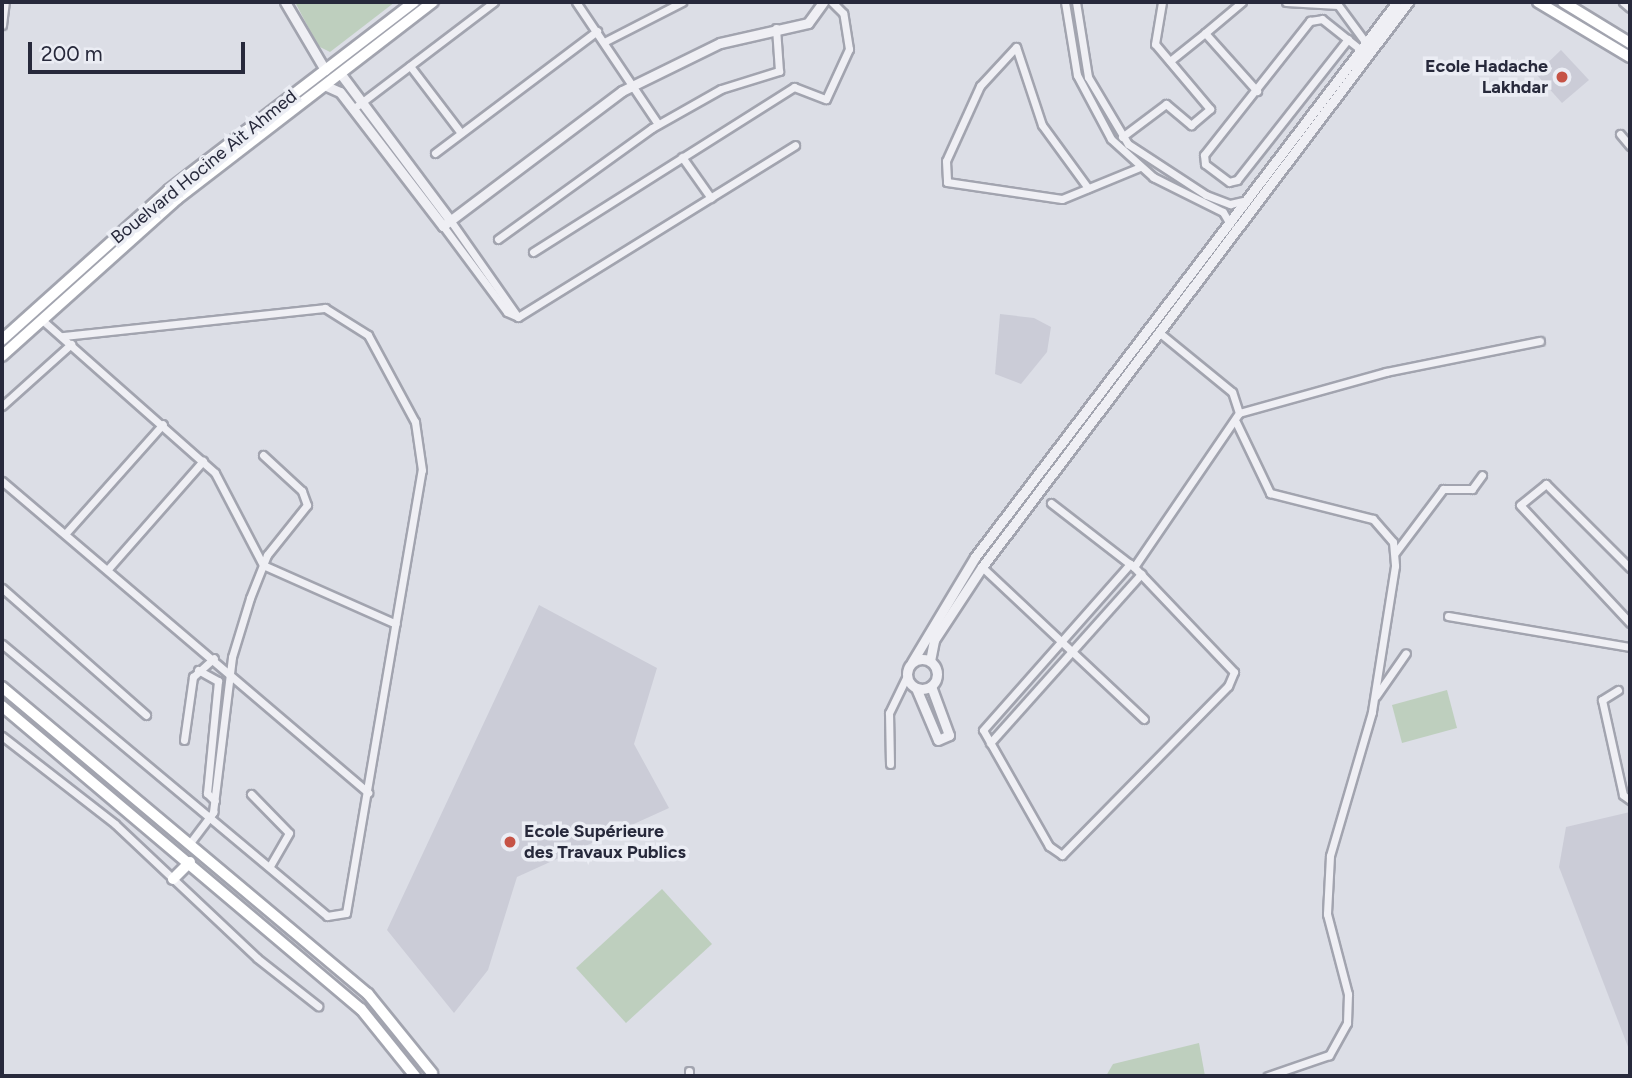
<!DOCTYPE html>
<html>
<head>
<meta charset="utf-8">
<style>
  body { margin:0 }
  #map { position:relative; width:1632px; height:1078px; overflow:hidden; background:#dcdee6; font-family:Figtree,sans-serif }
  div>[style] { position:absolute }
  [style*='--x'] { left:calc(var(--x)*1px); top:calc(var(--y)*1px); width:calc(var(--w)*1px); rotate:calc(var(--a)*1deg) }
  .built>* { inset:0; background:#cbccd7 }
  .green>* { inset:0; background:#becfbe }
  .roads { filter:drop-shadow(2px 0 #a2a4af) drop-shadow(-2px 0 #a2a4af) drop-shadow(0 2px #a2a4af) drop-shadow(0 -2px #a2a4af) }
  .minor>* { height:7px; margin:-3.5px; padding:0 3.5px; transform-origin:3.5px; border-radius:3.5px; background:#efeff4 }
  .tertiary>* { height:9px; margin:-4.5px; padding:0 4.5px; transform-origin:4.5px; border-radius:4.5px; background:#efeff4 }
  .tertiary>.ring { margin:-4.5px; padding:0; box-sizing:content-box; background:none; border:9px solid #efeff4; border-radius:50% }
  .primary>* { height:10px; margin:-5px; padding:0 5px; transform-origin:5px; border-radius:5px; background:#fff }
  .dots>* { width:19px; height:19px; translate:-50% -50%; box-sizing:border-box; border:4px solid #ebedf4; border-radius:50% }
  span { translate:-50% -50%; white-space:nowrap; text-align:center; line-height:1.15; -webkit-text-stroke:7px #ebedf4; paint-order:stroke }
  .poi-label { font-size:18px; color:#27293b; font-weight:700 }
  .right { translate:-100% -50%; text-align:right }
  .left { translate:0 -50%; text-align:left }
  .street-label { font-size:18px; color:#27293b }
  .frame { position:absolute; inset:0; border:4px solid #27293b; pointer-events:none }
  .scale { position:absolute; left:28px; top:42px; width:217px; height:32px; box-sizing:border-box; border:4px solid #27293b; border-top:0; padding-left:9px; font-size:21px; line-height:24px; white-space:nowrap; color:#27293b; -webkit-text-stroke:5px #ebedf4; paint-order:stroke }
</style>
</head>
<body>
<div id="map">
  <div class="built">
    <i style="clip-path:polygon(1561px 50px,1589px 80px,1562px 103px,1536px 74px)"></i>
    <i style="clip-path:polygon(1000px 314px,1034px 318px,1051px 327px,1047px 352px,1021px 384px,995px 374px)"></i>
    <i style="clip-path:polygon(539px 605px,657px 668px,634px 744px,669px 808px,517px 877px,488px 970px,454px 1013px,387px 930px)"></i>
    <i style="clip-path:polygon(1630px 812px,1630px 1052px,1559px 867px,1566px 827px)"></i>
  </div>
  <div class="green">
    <i style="clip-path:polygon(295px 2px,395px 2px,330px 52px,318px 46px)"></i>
    <i style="clip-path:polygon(1447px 690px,1457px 728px,1402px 743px,1392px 705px)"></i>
    <i style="clip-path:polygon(662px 889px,712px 944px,626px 1023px,576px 968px)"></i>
    <i style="clip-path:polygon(1199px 1043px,1205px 1076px,1106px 1076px,1113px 1064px)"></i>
  </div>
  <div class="roads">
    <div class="minor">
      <i style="--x:576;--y:2;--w:147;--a:56.1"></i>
      <i style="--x:1065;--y:2;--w:74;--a:80.7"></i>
      <i style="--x:1077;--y:75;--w:72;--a:62"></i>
      <i style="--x:1111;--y:139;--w:57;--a:42.1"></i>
      <i style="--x:1153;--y:177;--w:78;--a:26.6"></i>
      <i style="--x:1223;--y:212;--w:14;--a:60"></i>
      <i style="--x:1076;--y:2;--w:76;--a:80.9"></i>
      <i style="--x:1088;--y:77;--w:78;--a:59.2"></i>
      <i style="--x:1128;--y:144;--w:93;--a:33.2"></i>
      <i style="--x:1206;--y:195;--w:26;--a:21"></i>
      <i style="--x:1230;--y:204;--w:17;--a:-13"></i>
      <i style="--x:1286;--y:2;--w:52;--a:3.3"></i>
      <i style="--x:1338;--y:5;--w:47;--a:53.6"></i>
      <i style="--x:1623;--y:2;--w:9;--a:41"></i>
      <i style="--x:2;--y:25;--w:23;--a:-83"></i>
      <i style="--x:1205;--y:33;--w:48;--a:-40"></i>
      <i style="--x:1348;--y:39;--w:179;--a:128.2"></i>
      <i style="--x:1237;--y:180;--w:8;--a:166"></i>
      <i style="--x:1229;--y:182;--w:30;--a:-143"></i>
      <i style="--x:1205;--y:164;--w:9;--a:-96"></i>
      <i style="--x:1204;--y:155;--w:171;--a:-51.7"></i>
      <i style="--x:1310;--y:21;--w:12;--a:-9"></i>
      <i style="--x:1322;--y:19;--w:50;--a:38.5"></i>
      <i style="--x:604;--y:42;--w:88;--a:-27.1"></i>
      <i style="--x:1170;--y:61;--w:45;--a:-38.7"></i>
      <i style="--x:1205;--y:33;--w:78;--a:48.1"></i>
      <i style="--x:410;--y:66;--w:84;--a:52.7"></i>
      <i style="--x:353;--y:109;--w:177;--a:-37.2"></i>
      <i style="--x:1620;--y:134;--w:16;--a:50"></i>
      <i style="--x:1122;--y:137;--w:55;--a:-36.9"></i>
      <i style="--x:1166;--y:104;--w:33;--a:40"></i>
      <i style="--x:1191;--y:125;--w:25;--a:-40"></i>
      <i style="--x:1210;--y:109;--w:85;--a:-130.2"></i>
      <i style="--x:1155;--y:44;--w:43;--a:-80.5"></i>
      <i style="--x:435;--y:153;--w:203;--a:-37"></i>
      <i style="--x:682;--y:157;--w:50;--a:54.7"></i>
      <i style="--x:1088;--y:188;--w:78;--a:-126.1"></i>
      <i style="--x:1042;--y:125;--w:82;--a:-108.4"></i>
      <i style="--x:1016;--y:47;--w:53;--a:132.7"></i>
      <i style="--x:980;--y:86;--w:82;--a:114.4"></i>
      <i style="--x:946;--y:161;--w:21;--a:87"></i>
      <i style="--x:947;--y:182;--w:116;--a:8.4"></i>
      <i style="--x:1062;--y:199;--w:84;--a:-22.3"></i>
      <i style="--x:450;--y:220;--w:118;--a:55"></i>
      <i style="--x:443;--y:226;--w:107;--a:53.3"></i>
      <i style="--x:507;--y:312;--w:12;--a:24"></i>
      <i style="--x:518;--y:317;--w:326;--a:-31.8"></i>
      <i style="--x:498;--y:239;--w:190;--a:-35.8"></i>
      <i style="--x:652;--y:128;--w:79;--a:-29.5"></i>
      <i style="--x:721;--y:89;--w:61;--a:-17.2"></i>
      <i style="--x:779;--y:71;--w:43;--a:-94"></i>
      <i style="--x:533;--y:252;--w:309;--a:-32.3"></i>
      <i style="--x:794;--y:87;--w:34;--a:21"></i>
      <i style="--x:826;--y:99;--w:55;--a:-65.3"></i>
      <i style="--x:849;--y:49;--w:36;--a:-99"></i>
      <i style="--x:843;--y:13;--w:16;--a:-135"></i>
      <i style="--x:41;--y:319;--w:232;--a:41.5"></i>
      <i style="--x:215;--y:473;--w:104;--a:62.4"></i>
      <i style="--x:263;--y:565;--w:145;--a:23.9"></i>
      <i style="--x:2;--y:406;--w:93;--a:-41.9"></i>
      <i style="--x:1239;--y:413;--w:153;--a:-15.6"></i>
      <i style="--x:1386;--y:372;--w:157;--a:-11.4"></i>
      <i style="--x:1236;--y:422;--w:79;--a:64.4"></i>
      <i style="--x:1270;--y:493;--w:106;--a:14.2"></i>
      <i style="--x:1373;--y:519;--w:30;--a:49"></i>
      <i style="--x:1393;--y:542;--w:24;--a:85"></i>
      <i style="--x:1395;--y:566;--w:148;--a:99"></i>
      <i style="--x:1372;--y:712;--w:150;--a:106.3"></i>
      <i style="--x:1330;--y:856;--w:58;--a:93"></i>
      <i style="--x:1327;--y:914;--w:83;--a:75.3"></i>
      <i style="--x:1348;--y:994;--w:29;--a:92"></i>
      <i style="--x:1347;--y:1023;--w:37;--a:119"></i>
      <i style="--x:1329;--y:1055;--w:65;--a:161"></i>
      <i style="--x:2;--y:481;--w:481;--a:40.4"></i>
      <i style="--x:1051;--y:503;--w:100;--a:37.7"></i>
      <i style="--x:1130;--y:564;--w:5;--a:37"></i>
      <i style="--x:1134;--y:567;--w:145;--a:46.4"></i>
      <i style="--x:1234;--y:672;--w:15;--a:113"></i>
      <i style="--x:1228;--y:686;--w:237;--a:134.5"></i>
      <i style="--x:1062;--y:855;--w:16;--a:-145"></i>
      <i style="--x:1049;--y:846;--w:133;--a:-119.6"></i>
      <i style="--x:983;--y:730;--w:222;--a:-48.5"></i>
      <i style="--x:65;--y:534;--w:147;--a:-48.3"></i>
      <i style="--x:1395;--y:553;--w:80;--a:-53.1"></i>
      <i style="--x:1443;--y:489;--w:29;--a:0"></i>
      <i style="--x:1472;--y:489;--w:17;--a:-54"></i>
      <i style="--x:982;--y:567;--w:222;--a:43.2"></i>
      <i style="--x:1134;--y:567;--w:186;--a:-55.7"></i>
      <i style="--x:1239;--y:413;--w:22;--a:-108"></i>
      <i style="--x:1232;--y:392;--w:93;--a:-140.7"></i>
      <i style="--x:1630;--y:568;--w:119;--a:-135"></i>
      <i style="--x:1546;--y:484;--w:33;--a:141"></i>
      <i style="--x:1520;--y:505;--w:161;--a:47"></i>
      <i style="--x:108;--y:569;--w:144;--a:-48.7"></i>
      <i style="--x:2;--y:588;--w:192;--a:41.4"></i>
      <i style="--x:1448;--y:616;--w:185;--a:9.7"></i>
      <i style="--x:2;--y:644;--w:424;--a:39.9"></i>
      <i style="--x:327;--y:916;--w:19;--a:-9"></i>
      <i style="--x:346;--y:913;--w:449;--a:-80.3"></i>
      <i style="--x:422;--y:470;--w:49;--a:-98.3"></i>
      <i style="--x:415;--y:422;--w:99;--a:-118.4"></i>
      <i style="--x:368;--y:335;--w:51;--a:-147.9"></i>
      <i style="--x:325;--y:308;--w:264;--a:173.9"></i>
      <i style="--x:198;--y:670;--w:23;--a:29"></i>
      <i style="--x:218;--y:681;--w:113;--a:95.6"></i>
      <i style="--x:207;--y:793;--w:11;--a:45"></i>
      <i style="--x:1618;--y:690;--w:19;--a:148"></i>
      <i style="--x:1602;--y:700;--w:97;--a:77.5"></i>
      <i style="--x:1623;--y:795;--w:9;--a:36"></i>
      <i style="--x:1376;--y:696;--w:52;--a:-55.1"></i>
      <i style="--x:2;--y:736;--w:143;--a:37.9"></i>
      <i style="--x:115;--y:824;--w:195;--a:43.3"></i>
      <i style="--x:257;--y:958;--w:78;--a:38.2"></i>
      <i style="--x:184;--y:740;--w:64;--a:-81.9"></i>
      <i style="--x:193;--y:677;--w:28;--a:-42"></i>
      <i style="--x:990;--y:743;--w:227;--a:-48.2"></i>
      <i style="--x:890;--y:764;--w:51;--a:-91.1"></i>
      <i style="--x:889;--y:713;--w:41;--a:-64.1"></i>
      <i style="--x:251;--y:794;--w:54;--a:45.7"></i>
      <i style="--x:289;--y:833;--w:39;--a:120"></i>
      <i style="--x:190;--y:843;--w:39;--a:-53"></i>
      <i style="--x:213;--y:812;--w:156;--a:-83"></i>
      <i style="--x:232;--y:657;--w:62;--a:-73"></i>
      <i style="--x:250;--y:598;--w:46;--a:-68.4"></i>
      <i style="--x:267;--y:555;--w:64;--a:-51.3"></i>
      <i style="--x:307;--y:505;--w:15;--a:-110"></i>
      <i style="--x:302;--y:491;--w:53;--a:-137.3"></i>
      <i style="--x:689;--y:1071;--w:5;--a:90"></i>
    </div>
    <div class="tertiary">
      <i style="--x:285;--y:2;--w:79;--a:59.5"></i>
      <i style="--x:340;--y:73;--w:184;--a:53.2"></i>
      <i style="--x:324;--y:85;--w:17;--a:24"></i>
      <i style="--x:340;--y:92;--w:169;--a:52.5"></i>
      <i style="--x:443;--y:226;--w:224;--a:-37"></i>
      <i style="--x:622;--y:91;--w:109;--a:-26.1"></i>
      <i style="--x:720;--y:43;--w:90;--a:-12.8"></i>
      <i style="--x:808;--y:23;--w:26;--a:-54"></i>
      <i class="ring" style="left:907px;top:659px;width:21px;height:21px"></i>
      <i style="--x:930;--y:661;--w:21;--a:-79"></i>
      <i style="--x:934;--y:640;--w:87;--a:-56.7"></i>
      <i style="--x:982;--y:567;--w:708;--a:-52.98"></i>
      <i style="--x:912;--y:662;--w:122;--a:-59"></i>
      <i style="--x:975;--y:557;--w:697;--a:-52.75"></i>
      <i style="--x:916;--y:688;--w:56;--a:67.1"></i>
      <i style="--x:938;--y:740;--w:12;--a:-24"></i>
      <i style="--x:949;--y:735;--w:52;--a:-110.2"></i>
    </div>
    <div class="primary">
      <i style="--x:1538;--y:2;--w:107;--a:30.9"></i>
      <i style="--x:1563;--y:2;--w:79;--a:31.5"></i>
      <i style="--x:2;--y:340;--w:224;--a:-41.9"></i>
      <i style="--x:169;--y:190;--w:309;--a:-37.5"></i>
      <i style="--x:2;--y:356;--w:235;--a:-41.9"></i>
      <i style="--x:177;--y:199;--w:323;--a:-37.6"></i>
      <i style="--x:2;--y:687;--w:478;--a:40"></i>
      <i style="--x:368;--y:994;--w:102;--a:51"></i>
      <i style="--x:2;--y:706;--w:470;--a:40.2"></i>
      <i style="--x:361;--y:1009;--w:86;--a:51.1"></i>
      <i style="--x:173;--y:879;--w:24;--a:-45"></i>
    </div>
  </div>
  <div class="dots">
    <i style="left:1562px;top:77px;background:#c65346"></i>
    <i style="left:510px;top:842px;background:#c65346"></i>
  </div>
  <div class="poi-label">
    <span class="right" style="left:1548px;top:77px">Ecole Hadache<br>Lakhdar</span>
    <span class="left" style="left:524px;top:842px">Ecole Supérieure<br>des Travaux Publics</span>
  </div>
  <div class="street-label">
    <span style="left:204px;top:167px;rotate:-39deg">Bouelvard Hocine Ait Ahmed</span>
  </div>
  <div class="frame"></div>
  <div class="scale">200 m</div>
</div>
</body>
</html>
